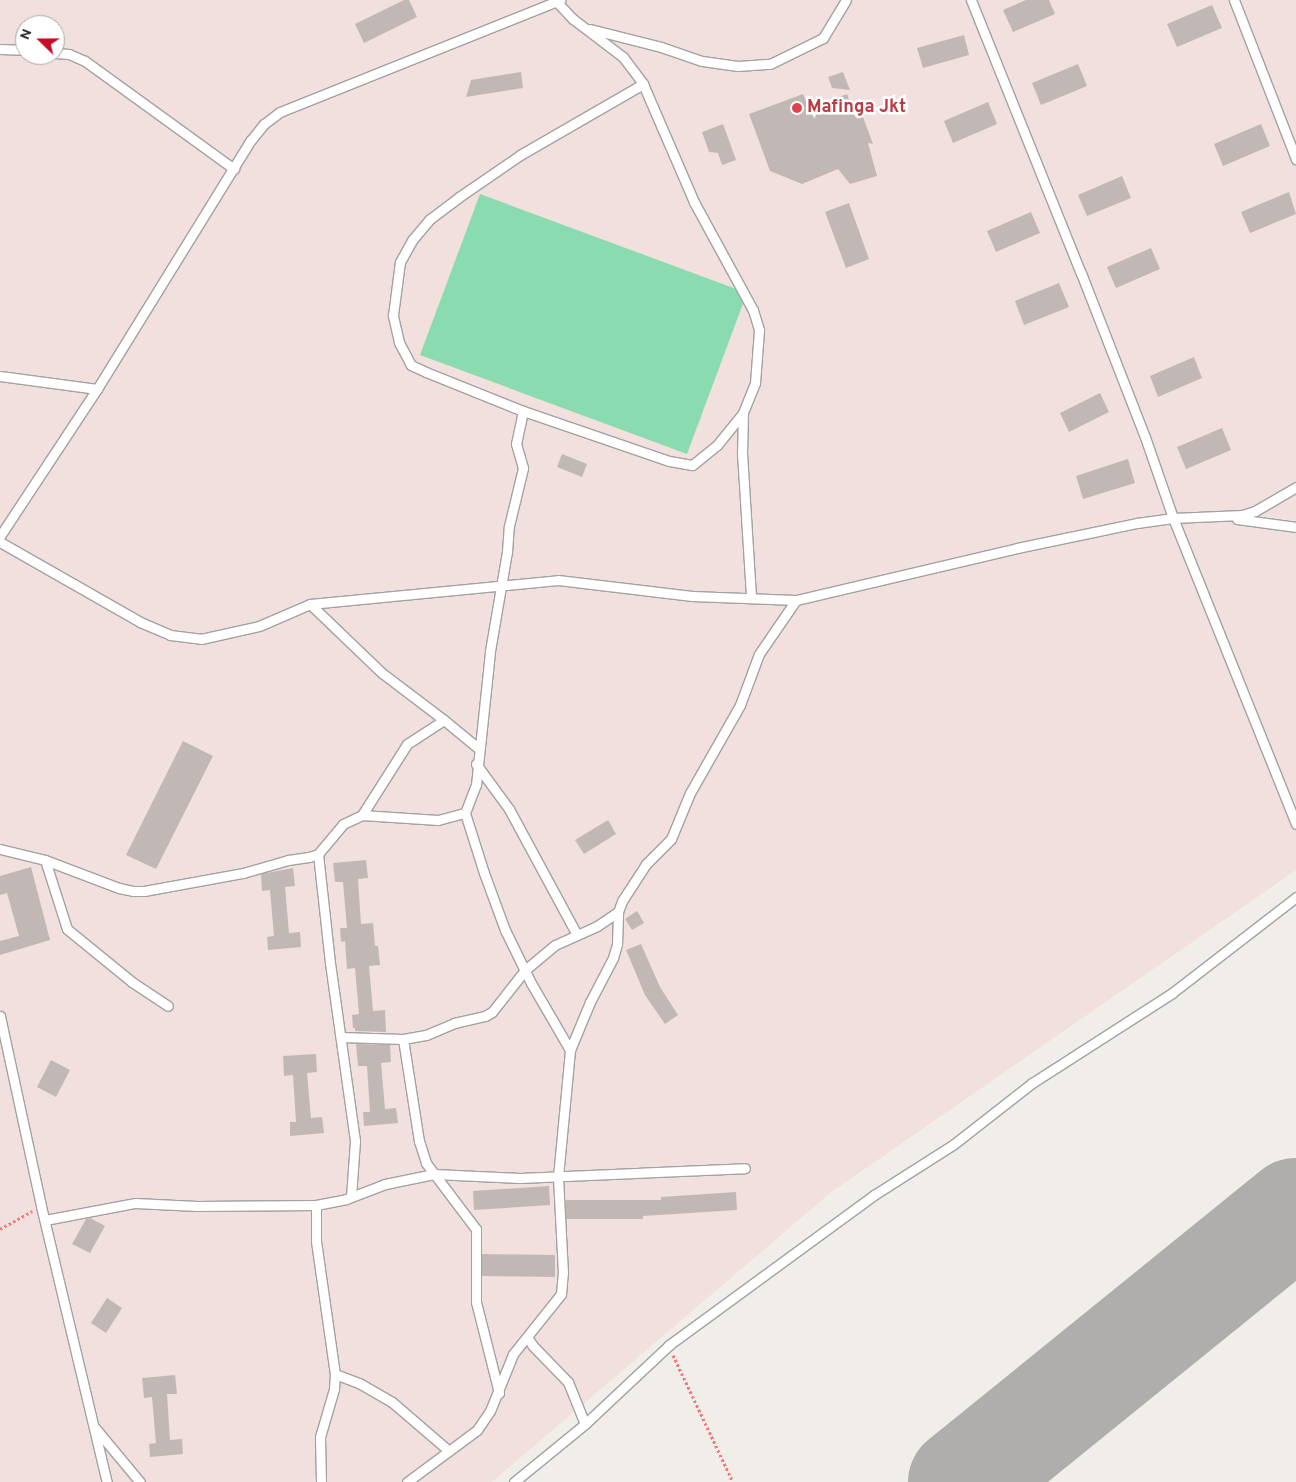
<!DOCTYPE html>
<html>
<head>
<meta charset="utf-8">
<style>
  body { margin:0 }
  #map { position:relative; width:1296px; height:1482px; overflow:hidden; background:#f1ede8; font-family:Overpass,sans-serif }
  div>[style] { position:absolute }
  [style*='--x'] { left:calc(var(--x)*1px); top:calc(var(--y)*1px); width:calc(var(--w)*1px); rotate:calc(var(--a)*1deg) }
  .military>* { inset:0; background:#f1e0dd }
  .pitch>* { inset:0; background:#8bdbb1 }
  .runway>* { height:108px; margin:-54px; padding:0 54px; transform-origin:54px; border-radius:54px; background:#b0aeac }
  .building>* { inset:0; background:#c1b8b5 }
  .path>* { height:3px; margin-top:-1.5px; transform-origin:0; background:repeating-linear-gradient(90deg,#f3787d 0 2.5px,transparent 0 5px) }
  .roads { filter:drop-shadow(1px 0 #a2a2a2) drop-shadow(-1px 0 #a2a2a2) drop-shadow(0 1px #a2a2a2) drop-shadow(0 -1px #a2a2a2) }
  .lane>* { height:9px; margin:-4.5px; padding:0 4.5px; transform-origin:4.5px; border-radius:4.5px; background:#fff }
  .dots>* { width:14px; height:14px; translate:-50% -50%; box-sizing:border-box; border:2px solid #fff; border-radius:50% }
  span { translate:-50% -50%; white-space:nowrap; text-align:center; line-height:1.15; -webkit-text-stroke:5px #fff; paint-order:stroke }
  .health-label { font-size:18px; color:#be3a42; font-weight:700 }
  .left { translate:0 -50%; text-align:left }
  .north { position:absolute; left:15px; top:15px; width:50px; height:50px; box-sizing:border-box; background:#fff; border:1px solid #a6a6a6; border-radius:50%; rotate:292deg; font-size:14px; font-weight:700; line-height:20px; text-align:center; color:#212121 }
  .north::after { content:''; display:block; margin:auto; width:18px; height:22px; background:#c70b27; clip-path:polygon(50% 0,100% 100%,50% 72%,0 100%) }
</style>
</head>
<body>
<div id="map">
  <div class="military">
    <i style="clip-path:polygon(evenodd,0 0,1296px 0,1296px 870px,830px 1193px,492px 1482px,0 1482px,0 0,25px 25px,55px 25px,55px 55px,25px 55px,25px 25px)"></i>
  </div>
  <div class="pitch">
    <i style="clip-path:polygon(480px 194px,747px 293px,687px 454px,420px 355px)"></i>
  </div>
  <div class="runway">
    <i style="--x:962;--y:1482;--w:429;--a:-39"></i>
  </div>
  <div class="building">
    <i style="clip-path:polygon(404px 0,409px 0,417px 17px,364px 43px,355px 24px)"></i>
    <i style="clip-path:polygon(1026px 0,1049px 0,1055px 14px,1013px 32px,1003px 10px)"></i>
    <i style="clip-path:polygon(1212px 5px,1222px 28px,1177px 47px,1167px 24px)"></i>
    <i style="clip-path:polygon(964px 35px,969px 55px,923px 68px,917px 48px)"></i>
    <i style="clip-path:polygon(1078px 64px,1087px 86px,1041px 105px,1032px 83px)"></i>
    <i style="clip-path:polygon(521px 72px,523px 88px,466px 97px,471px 80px)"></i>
    <i style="clip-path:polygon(843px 72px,850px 90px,832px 88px,828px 77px)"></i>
    <i style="clip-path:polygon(803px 94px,809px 108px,847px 94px,855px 117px,863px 117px,873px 144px,868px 143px,877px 176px,850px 184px,838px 169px,802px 184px,770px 171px,749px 114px)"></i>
    <i style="clip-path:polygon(988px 102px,997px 124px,953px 143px,944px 121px)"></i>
    <i style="clip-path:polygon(723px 124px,736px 160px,722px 165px,718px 153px,709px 152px,702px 132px)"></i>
    <i style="clip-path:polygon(1261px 124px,1270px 146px,1223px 166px,1214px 144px)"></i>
    <i style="clip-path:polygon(1122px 176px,1131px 198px,1087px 216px,1078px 195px)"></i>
    <i style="clip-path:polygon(1289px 192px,1296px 214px,1250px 233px,1241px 212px)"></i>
    <i style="clip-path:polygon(849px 203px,869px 259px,846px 268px,825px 212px)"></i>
    <i style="clip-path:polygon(1031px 212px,1040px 233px,996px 252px,987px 231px)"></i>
    <i style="clip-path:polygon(1151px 248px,1160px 269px,1116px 288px,1107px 267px)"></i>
    <i style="clip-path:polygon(1059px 283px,1069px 307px,1024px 325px,1015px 301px)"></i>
    <i style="clip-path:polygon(1194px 357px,1202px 378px,1158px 397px,1150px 376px)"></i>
    <i style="clip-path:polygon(1100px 393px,1109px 412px,1069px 432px,1060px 413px)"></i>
    <i style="clip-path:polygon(1222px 428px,1231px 450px,1186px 469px,1177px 447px)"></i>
    <i style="clip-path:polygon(562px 454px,587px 464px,582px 477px,557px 467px)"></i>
    <i style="clip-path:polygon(1128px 459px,1135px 483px,1083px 499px,1076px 476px)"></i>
    <i style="clip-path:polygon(183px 741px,213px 756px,156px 869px,126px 855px)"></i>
    <i style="clip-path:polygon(608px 820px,616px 834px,584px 854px,575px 840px)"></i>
    <i style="clip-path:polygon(366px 860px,368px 878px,358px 879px,361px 924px,373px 923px,375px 946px,378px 946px,380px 965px,369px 966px,373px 1011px,385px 1010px,386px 1032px,355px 1031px,355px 1028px,353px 1028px,352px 1015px,359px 1014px,355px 968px,347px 969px,345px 941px,341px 942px,340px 928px,347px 928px,343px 882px,335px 882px,333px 863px)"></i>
    <i style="clip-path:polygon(31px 867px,50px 940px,0 955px,0 941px,19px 936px,7px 893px,0 895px,0 876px)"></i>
    <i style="clip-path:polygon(293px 868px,295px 886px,285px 887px,289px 933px,300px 932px,301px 947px,268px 950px,267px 937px,274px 936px,270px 890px,262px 891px,261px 874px)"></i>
    <i style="clip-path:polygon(637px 911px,644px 923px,632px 930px,625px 919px)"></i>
    <i style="clip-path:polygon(641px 944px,660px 987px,678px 1015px,665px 1024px,645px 995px,626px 950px)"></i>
    <i style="clip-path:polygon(356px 1044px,390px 1045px,391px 1062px,381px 1063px,385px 1109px,396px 1108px,398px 1123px,364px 1126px,363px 1112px,370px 1112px,367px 1066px,358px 1066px)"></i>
    <i style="clip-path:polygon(316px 1054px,317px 1072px,307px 1073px,311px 1118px,322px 1117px,324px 1133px,290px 1136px,290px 1122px,296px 1122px,293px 1075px,284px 1076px,283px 1056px)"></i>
    <i style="clip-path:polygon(51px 1060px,70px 1070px,56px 1097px,37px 1087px)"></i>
    <i style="clip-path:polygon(549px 1186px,550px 1205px,474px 1210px,473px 1191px)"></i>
    <i style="clip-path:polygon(736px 1192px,737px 1210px,643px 1216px,643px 1219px,566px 1219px,566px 1200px,661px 1200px,661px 1197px)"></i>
    <i style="clip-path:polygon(90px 1218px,105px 1226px,90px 1253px,72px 1244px,86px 1219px)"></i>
    <i style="clip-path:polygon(482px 1254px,555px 1255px,555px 1277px,482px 1276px)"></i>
    <i style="clip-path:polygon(107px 1298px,122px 1308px,106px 1333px,91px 1323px)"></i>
    <i style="clip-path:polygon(175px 1375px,177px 1394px,167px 1394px,170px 1440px,182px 1439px,183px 1454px,150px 1457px,149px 1444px,156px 1443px,152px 1397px,144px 1398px,142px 1378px)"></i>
  </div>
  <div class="path">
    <i style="--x:0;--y:1229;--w:37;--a:-29"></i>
    <i style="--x:673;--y:1355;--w:140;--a:64.7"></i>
  </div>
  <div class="roads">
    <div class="lane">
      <i style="--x:971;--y:0;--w:294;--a:68.1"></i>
      <i style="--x:1081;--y:273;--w:176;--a:68.7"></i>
      <i style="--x:1145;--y:437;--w:86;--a:70.9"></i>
      <i style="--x:1173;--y:518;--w:330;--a:68.1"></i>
      <i style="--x:1234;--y:0;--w:171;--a:68.7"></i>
      <i style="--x:556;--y:1;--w:25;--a:47"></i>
      <i style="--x:573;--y:19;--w:63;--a:37.2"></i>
      <i style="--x:623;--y:57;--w:34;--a:53"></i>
      <i style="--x:643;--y:84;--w:129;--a:66.6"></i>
      <i style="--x:694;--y:202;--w:123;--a:61.4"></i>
      <i style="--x:753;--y:310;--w:21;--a:73"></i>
      <i style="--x:759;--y:330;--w:53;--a:94.3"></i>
      <i style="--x:755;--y:383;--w:32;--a:112"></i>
      <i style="--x:743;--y:413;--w:41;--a:129.1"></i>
      <i style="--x:717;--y:445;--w:32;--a:141"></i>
      <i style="--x:692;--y:465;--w:23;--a:-170"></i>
      <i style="--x:669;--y:461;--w:154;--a:-161.1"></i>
      <i style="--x:523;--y:411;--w:105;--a:-158.1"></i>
      <i style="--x:426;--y:372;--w:17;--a:-155"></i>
      <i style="--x:411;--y:365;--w:26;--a:-118"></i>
      <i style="--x:399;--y:342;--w:28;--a:-103"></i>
      <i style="--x:393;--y:315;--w:53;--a:-82.5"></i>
      <i style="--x:400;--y:262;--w:26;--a:-61"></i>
      <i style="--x:413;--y:239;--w:26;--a:-50"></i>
      <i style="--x:430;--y:219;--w:36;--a:-37"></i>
      <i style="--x:459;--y:197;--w:74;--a:-34.5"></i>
      <i style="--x:520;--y:155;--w:142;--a:-30"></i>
      <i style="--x:590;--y:29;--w:73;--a:14.2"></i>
      <i style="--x:661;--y:47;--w:43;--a:18.9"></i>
      <i style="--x:702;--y:61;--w:36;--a:8"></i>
      <i style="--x:738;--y:66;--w:32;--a:-4"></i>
      <i style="--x:770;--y:64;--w:59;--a:-26.1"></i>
      <i style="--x:823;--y:38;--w:44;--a:-58.8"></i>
      <i style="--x:0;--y:49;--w:25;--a:2"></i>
      <i style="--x:55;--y:53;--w:14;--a:4"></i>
      <i style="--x:69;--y:54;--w:17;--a:24"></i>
      <i style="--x:85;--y:61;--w:184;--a:35.9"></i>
      <i style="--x:0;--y:376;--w:98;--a:7.6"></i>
      <i style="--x:743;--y:413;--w:40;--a:91.4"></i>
      <i style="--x:742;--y:453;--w:144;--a:86.4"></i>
      <i style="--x:1237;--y:519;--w:60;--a:7.7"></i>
      <i style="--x:0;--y:536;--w:176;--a:-56.6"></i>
      <i style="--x:97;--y:389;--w:293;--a:-58.3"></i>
      <i style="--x:251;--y:140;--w:21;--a:-51"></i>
      <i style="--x:264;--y:124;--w:20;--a:-37"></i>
      <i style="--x:280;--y:112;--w:302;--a:-21.8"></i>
      <i style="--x:0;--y:542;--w:161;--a:29.7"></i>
      <i style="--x:140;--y:622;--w:33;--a:23"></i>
      <i style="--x:170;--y:635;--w:31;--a:7"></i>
      <i style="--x:201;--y:639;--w:59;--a:-12.6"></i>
      <i style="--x:259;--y:626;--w:56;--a:-23.3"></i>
      <i style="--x:310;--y:604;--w:249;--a:-5.5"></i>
      <i style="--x:558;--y:580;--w:135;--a:6.8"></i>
      <i style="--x:692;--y:596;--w:104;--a:2.2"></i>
      <i style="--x:796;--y:600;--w:227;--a:-13.2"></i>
      <i style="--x:1017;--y:548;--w:123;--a:-11.8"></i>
      <i style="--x:1137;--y:523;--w:36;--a:-8"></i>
      <i style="--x:1173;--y:518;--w:69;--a:-2.5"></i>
      <i style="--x:1242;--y:515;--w:14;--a:-17"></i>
      <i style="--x:1255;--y:511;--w:48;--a:-30.3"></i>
      <i style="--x:310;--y:604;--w:100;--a:43.8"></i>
      <i style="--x:382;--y:673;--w:78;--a:37.2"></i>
      <i style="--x:444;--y:720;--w:44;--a:39.5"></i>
      <i style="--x:476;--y:764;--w:56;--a:53.7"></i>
      <i style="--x:509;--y:809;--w:143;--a:61.6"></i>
      <i style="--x:465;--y:813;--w:63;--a:72.4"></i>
      <i style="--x:484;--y:873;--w:61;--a:69.8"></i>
      <i style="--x:505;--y:930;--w:59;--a:63.9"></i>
      <i style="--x:531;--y:983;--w:78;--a:59.8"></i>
      <i style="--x:362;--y:815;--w:84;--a:-57.6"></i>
      <i style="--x:407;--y:744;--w:44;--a:-33"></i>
      <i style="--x:0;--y:849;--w:46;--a:13.7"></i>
      <i style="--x:45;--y:860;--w:79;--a:20.7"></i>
      <i style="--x:119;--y:888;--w:14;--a:12"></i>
      <i style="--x:133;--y:891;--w:11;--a:0"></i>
      <i style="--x:144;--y:891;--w:101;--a:-10.3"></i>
      <i style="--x:243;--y:873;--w:47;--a:-16.1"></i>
      <i style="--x:288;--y:860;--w:21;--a:-8"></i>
      <i style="--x:309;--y:857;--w:9;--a:-18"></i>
      <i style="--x:318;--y:854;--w:39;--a:-50"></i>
      <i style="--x:343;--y:824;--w:21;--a:-25"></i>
      <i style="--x:362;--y:815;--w:76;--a:3.8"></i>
      <i style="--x:438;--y:820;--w:28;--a:-15"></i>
      <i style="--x:465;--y:813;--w:30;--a:-69"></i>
      <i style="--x:476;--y:785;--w:135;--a:-84"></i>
      <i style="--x:490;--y:651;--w:100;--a:-80.3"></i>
      <i style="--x:507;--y:552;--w:26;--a:-86"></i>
      <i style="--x:509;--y:526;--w:60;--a:-76.4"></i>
      <i style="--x:523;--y:468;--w:25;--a:-106"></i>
      <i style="--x:516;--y:444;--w:34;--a:-78"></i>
      <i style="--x:318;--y:854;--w:110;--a:83.7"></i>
      <i style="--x:330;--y:963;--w:180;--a:82"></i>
      <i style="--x:355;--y:1141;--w:56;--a:94.1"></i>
      <i style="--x:45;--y:860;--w:72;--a:72.3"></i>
      <i style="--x:67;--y:929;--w:84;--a:39.2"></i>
      <i style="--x:132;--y:982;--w:43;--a:33.7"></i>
      <i style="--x:0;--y:1016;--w:194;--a:77.8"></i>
      <i style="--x:41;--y:1206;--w:284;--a:76.6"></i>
      <i style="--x:341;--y:1037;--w:62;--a:1.8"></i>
      <i style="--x:403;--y:1039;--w:23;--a:-10"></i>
      <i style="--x:426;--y:1035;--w:30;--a:-23"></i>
      <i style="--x:454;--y:1023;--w:32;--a:-13"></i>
      <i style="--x:485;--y:1016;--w:8;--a:-30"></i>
      <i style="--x:492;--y:1012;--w:53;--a:-51.8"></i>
      <i style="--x:525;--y:970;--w:39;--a:-40"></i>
      <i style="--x:555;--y:945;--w:46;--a:-24.3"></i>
      <i style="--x:597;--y:926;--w:25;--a:-34"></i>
      <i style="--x:403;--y:1039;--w:103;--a:81.1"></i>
      <i style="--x:419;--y:1141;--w:23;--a:72"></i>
      <i style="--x:426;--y:1163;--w:83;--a:52.9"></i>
      <i style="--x:476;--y:1229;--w:73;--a:90"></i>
      <i style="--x:476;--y:1302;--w:94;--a:75.8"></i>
      <i style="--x:316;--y:1205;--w:36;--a:90"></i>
      <i style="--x:316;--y:1241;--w:134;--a:81.9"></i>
      <i style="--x:335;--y:1374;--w:15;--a:94"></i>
      <i style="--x:334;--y:1389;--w:50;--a:106.3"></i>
      <i style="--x:320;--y:1437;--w:45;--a:88.7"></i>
      <i style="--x:45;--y:1220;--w:92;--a:-10.7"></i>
      <i style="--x:135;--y:1203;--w:62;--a:2.8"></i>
      <i style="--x:197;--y:1206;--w:119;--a:-0.5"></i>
      <i style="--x:316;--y:1205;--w:31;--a:-11"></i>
      <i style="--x:346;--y:1199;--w:42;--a:-21"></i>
      <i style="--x:385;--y:1184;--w:50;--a:-11.5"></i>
      <i style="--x:434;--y:1174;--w:86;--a:2.7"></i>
      <i style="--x:520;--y:1178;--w:225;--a:-2.5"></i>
      <i style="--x:527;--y:1337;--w:11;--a:56"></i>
      <i style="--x:533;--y:1346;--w:50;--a:45.8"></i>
      <i style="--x:568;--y:1382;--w:45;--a:68"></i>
      <i style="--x:335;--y:1374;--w:26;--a:21"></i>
      <i style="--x:359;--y:1383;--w:38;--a:30"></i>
      <i style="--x:392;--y:1402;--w:75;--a:40.7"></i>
      <i style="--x:95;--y:1428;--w:70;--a:50.2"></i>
      <i style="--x:407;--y:1482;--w:87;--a:-36.6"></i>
      <i style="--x:477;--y:1430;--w:23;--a:-56"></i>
      <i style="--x:490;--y:1411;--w:61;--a:-68"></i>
      <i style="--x:513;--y:1354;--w:77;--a:-51.3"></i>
      <i style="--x:561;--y:1294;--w:21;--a:-85"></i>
      <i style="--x:563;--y:1273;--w:96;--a:-93"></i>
      <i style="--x:558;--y:1177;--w:128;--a:-84.6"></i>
      <i style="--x:570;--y:1050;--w:52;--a:-67.4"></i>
      <i style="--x:590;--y:1002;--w:50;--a:-62.4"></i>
      <i style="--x:613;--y:958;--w:15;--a:-74"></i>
      <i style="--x:617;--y:944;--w:32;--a:-88"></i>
      <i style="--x:618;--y:912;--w:12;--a:-70"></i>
      <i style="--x:622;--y:901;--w:44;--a:-57"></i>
      <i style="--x:646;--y:864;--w:35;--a:-45"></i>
      <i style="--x:671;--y:839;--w:50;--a:-67.6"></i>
      <i style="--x:690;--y:793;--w:101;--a:-60.4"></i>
      <i style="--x:740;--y:705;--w:54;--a:-69.6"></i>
      <i style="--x:759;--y:654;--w:65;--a:-55.6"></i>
      <i style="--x:514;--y:1482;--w:92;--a:-39.2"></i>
      <i style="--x:585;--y:1424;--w:115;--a:-43.2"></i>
      <i style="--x:669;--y:1345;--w:254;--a:-36.2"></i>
      <i style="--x:874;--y:1195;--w:95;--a:-32.5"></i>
      <i style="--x:954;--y:1144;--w:99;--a:-38"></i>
      <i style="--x:1032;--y:1083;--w:166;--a:-32.7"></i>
      <i style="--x:1172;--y:993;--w:157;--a:-37.7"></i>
    </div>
  </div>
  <div class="dots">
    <i style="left:797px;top:108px;background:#e0444e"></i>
  </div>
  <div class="health-label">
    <span class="left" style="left:807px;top:108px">Mafinga Jkt</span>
  </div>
  <div class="north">N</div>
</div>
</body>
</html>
